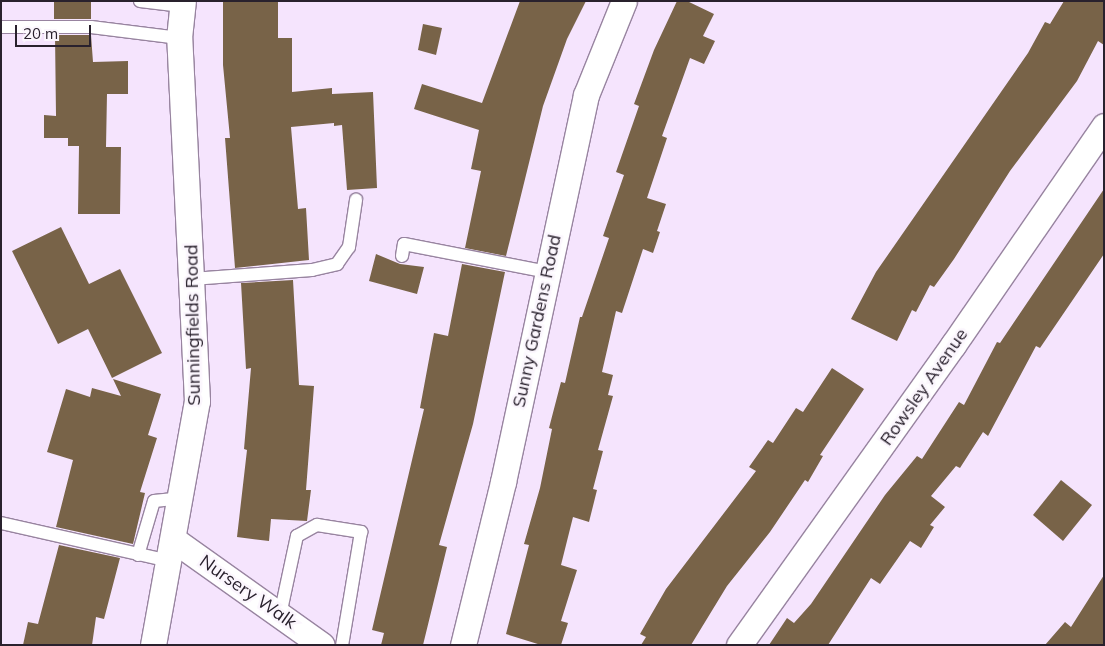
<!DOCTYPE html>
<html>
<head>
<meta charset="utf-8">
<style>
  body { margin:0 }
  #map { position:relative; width:1105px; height:646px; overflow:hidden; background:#f5e4fd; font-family:Mulish,sans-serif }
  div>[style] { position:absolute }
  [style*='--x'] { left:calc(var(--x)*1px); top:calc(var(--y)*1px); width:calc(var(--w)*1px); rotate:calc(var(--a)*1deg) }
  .building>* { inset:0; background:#786348 }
  .roads { filter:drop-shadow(1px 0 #9884a0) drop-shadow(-1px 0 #9884a0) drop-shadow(0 1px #9884a0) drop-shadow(0 -1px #9884a0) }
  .lane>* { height:12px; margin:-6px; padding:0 6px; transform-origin:6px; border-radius:6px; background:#fff }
  .street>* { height:25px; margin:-12.5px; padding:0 12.5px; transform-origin:12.5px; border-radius:12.5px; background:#fff }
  span { translate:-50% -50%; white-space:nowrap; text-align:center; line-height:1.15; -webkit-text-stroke:5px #fbf6fd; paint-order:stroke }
  .street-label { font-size:18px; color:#29212d }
  .frame { position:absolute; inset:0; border:2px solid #29212d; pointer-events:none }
  .scale { position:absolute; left:15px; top:25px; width:76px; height:22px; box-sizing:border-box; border:2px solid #29212d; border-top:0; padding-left:6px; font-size:15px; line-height:18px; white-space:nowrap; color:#29212d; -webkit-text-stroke:4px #fbf6fd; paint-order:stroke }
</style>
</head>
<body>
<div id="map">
  <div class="building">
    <i style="clip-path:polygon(54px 1px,91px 1px,91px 19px,54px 19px)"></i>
    <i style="clip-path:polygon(223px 1px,278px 1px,278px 38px,292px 38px,292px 92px,332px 88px,332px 94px,373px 92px,377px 188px,347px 190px,342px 125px,334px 126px,334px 123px,291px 127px,298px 209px,306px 208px,309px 260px,235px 268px,225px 138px,230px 138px,223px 65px)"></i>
    <i style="clip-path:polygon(520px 1px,586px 1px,567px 39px,543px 106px,506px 256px,465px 248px,481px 171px,471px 169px,479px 130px,414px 109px,422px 84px,482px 103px)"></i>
    <i style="clip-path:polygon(677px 1px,687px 1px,714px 14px,703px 36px,715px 41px,704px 64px,690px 58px,662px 136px,667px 138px,647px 198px,666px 204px,657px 231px,660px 232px,653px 253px,643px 249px,622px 313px,616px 311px,602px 372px,613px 375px,608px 395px,613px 396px,598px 450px,603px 451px,593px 489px,597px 490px,589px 522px,573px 517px,561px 565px,577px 570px,561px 621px,568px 623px,561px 645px,541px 645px,506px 634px,529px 545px,524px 544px,540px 488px,552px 429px,549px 428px,561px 382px,565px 383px,580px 317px,582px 317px,609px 238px,603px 236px,624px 175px,616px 172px,639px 106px,634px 104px,654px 50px)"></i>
    <i style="clip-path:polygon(1064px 1px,1104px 1px,1104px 45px,1098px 41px,1077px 81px,1010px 171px,954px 259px,934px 287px,930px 285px,916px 312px,912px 310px,897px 341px,851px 319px,876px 272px,1028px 53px,1045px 22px,1050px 24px)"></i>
    <i style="clip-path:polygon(423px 24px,442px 28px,436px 55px,418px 50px)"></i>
    <i style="clip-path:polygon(55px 35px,91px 35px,93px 62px,128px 61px,128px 94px,107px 94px,106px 147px,121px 147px,120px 214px,78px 214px,79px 146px,68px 146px,68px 138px,44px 138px,44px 115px,56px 116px)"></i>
    <i style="clip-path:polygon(1104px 189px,1104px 254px,1040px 348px,1036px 346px,988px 436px,983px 432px,960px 468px,956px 466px,931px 496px,945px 507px,930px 525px,934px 527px,921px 548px,910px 541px,880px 584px,871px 578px,828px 645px,769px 645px,787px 618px,794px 623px,811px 604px,885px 495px,917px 456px,922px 459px,959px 402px,964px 405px,997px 342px,1000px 343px)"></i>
    <i style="clip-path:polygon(61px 227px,89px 284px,120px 269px,162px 353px,112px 378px,88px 329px,58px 344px,12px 251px)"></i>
    <i style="clip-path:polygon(376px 254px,400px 264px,424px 267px,417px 294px,369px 281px)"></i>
    <i style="clip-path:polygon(462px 264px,505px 272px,473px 424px,439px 545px,447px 547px,423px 645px,381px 645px,384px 633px,372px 630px,424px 409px,420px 408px,430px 354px,434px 333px,448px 336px)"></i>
    <i style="clip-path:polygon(293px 280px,299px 385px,314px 386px,306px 490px,311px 490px,307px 521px,271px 519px,269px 541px,237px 537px,247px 450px,244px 449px,251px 368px,246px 369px,241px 283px)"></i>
    <i style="clip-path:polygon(832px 368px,864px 389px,820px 455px,823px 456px,808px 482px,805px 480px,770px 532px,727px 586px,691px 645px,641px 645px,646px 637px,640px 634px,666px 589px,756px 471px,749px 467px,768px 440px,773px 443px,796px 408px,803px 412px)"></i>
    <i style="clip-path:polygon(113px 379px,161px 394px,148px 435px,157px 438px,140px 492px,145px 493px,133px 544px,56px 527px,73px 460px,47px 452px,66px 389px,90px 397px,92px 388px,121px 396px)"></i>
    <i style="clip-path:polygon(1061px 480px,1092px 505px,1063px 541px,1033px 515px)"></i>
    <i style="clip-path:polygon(59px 545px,120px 558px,104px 619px,96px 617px,92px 645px,23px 645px,28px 622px,38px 624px)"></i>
    <i style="clip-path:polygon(1104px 575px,1104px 645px,1045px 645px,1065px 622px,1071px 627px)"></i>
  </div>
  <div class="roads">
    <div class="lane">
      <i style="--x:140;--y:1;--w:42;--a:6.8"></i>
      <i style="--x:1;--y:27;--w:90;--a:0"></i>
      <i style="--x:91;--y:27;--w:89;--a:7.1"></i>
      <i style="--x:402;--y:256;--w:12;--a:-81"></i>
      <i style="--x:404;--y:244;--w:147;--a:11"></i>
      <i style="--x:192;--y:279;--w:120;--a:-4.3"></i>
      <i style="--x:312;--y:270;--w:26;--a:-13"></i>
      <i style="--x:337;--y:264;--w:21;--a:-55"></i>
      <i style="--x:349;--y:247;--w:48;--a:-81.5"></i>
      <i style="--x:1;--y:523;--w:172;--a:12.7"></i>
      <i style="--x:138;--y:555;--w:56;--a:-73.5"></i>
      <i style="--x:154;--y:501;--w:27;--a:-6"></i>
      <i style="--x:280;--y:615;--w:81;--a:-77.9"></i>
      <i style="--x:297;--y:536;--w:23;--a:-29"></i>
      <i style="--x:317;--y:525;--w:45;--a:9"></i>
      <i style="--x:361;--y:532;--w:115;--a:99.5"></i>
    </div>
    <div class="street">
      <i style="--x:174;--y:540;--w:181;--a:35.4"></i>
      <i style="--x:153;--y:645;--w:248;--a:-79.8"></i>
      <i style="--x:197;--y:401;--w:363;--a:-92.8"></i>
      <i style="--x:179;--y:38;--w:37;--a:-84"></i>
      <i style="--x:463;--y:645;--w:168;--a:-76.2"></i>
      <i style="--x:503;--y:482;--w:396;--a:-77.9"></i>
      <i style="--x:586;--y:95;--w:101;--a:-68"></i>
      <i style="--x:739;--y:645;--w:369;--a:-54.5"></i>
      <i style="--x:953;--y:345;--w:266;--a:-55.4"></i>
    </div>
  </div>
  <div class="street-label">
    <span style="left:537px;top:321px;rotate:-78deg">Sunny Gardens Road</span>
    <span style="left:193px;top:325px;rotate:-91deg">Sunningfields Road</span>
    <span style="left:924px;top:387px;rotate:-55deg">Rowsley Avenue</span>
    <span style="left:248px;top:592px;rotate:35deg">Nursery Walk</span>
  </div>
  <div class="frame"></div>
  <div class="scale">20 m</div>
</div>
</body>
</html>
